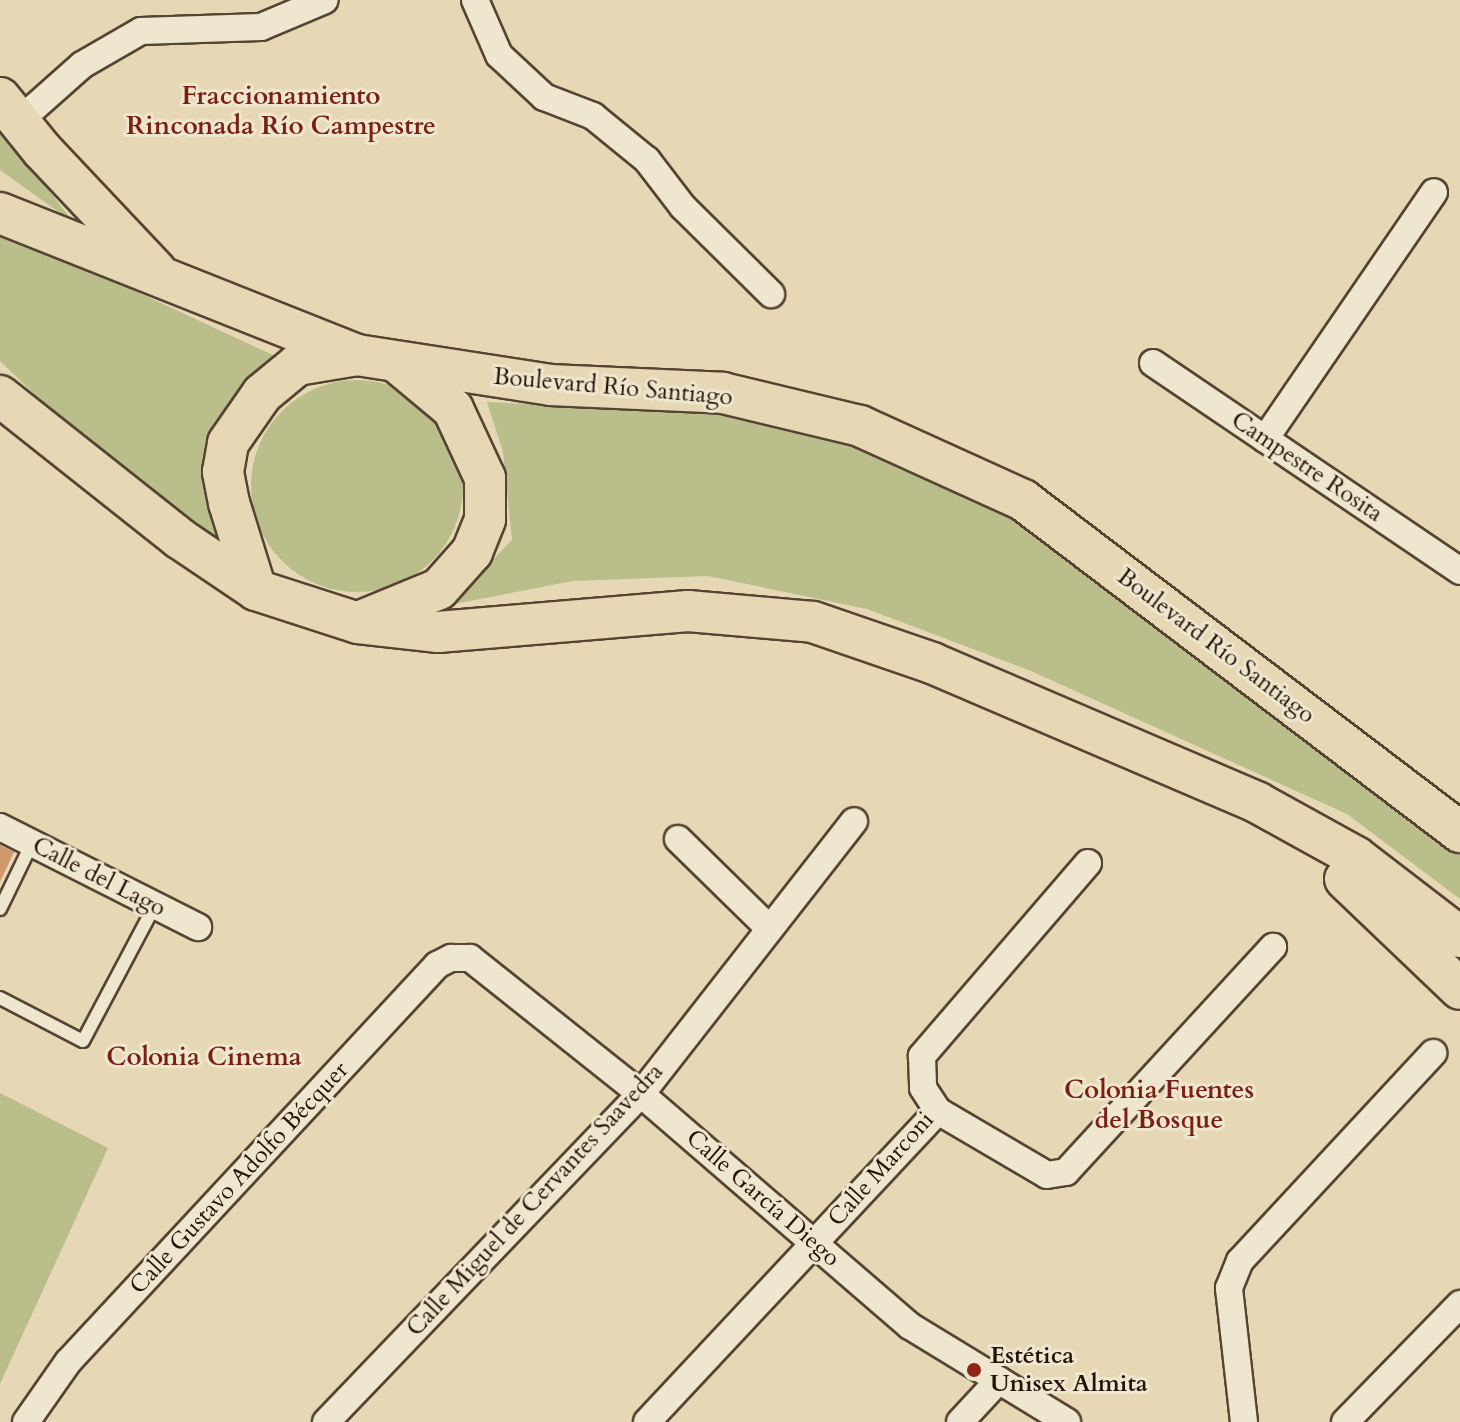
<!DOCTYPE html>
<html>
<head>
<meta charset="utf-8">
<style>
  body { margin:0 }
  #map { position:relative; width:1460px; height:1422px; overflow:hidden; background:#e7d8b5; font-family:Cardo,serif }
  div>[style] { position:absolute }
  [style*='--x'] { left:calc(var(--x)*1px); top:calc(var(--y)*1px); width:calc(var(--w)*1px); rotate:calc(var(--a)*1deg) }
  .green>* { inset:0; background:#b9be8b }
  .round { border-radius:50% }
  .building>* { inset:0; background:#d1986e }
  .roads { filter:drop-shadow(2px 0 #564433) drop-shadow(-2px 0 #564433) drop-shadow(0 2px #564433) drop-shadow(0 -2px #564433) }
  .service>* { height:12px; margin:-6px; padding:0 6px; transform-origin:6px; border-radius:6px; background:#efe6cf }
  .minor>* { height:26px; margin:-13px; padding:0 13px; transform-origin:13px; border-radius:13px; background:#efe6cf }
  .primary>* { height:40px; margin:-20px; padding:0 20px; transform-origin:20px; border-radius:20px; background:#e7d8b5 }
  .dots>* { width:22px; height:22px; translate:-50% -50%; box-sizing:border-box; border:4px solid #efe6cf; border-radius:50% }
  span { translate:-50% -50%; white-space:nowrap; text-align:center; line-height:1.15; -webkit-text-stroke:6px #efe6cf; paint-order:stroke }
  .street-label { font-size:24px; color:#251208 }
  .poi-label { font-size:24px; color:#251208; font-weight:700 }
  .left { translate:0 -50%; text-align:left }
  .neighbourhood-label { font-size:26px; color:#7a1f14; font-weight:700 }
</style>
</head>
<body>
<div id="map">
  <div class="green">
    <i style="clip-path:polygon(0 127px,74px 223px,0 170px)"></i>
    <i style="clip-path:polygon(0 228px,277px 357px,233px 397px,204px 454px,217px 544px,78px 436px,0 361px)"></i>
    <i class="round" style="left:251px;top:380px;width:212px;height:212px"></i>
    <i style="clip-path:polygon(487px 402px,753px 414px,886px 458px,1013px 517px,1460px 856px,1460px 899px,1347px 814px,1031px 671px,867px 609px,708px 576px,573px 581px,449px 605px,512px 540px,503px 452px)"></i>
    <i style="clip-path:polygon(0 1093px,108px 1148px,0 1384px)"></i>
  </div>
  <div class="building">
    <i style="clip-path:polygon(0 845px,14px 852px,0 882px)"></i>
  </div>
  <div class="roads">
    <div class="service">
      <i style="--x:0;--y:909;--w:73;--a:-64.1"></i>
      <i style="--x:0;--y:998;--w:93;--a:27.4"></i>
      <i style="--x:83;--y:1041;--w:154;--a:-62.1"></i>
    </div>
    <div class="minor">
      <i style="--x:475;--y:0;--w:60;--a:66.4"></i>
      <i style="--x:499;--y:55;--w:62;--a:43"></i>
      <i style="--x:544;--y:97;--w:53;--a:21.2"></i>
      <i style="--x:593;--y:116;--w:70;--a:39.2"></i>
      <i style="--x:647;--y:160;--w:59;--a:52.5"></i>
      <i style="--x:683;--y:207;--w:124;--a:44.7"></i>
      <i style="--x:19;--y:121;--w:84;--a:-41.6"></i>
      <i style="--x:82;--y:65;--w:68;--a:-30"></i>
      <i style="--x:141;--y:31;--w:120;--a:-1.9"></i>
      <i style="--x:261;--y:27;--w:69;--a:-22.9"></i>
      <i style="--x:1153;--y:363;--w:371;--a:34.1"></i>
      <i style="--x:1265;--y:439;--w:299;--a:-55.6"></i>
      <i style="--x:0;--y:827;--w:222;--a:26.8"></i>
      <i style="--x:678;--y:839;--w:127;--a:44.4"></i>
      <i style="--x:1088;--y:863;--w:255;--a:130.7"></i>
      <i style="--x:922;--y:1056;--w:32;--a:88"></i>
      <i style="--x:923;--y:1088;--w:27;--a:57"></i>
      <i style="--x:938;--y:1111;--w:126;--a:30.4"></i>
      <i style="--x:1047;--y:1175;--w:19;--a:-9"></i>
      <i style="--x:1066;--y:1172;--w:306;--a:-47.4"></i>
      <i style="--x:26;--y:1422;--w:73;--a:-55"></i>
      <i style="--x:68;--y:1362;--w:542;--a:-47.09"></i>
      <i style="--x:437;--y:965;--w:16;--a:-27"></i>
      <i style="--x:451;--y:958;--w:19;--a:0"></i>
      <i style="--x:470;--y:958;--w:218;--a:38.5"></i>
      <i style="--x:641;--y:1094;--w:355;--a:40.8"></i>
      <i style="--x:910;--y:1326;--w:184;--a:31.4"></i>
      <i style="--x:326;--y:1422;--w:455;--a:-46.2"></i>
      <i style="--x:641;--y:1094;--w:346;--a:-52"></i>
      <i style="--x:647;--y:1422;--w:426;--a:-46.9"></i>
      <i style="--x:960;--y:1422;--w:57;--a:-47.1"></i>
      <i style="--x:1244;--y:1422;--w:135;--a:-96.4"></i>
      <i style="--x:1229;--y:1288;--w:29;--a:-68"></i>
      <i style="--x:1240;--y:1261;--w:284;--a:-47.1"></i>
      <i style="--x:1345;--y:1422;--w:165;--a:-45.7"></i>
    </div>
    <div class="primary">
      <i style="--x:0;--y:98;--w:67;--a:51.1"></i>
      <i style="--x:42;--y:150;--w:166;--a:46.7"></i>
      <i style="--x:0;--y:213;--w:384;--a:21.7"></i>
      <i style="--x:357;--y:355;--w:195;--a:8.8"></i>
      <i style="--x:550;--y:385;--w:173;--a:2.6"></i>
      <i style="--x:723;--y:393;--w:141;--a:13.5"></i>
      <i style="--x:860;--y:426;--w:179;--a:24.4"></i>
      <i style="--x:1023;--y:500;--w:549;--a:37.22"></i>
      <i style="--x:0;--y:396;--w:228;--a:38.4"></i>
      <i style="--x:179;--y:538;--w:93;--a:34"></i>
      <i style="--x:256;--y:590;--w:107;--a:17.9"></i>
      <i style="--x:358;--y:623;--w:81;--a:6.4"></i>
      <i style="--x:438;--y:632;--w:251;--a:-4.8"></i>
      <i style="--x:688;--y:611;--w:125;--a:5"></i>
      <i style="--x:813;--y:622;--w:126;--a:19"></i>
      <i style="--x:932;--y:663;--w:355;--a:23.2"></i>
      <i style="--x:1258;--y:803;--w:112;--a:28.9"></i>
      <i style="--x:1356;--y:857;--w:131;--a:37.6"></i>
      <i style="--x:256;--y:590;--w:91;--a:-107.2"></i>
      <i style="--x:229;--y:503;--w:32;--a:-101"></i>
      <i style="--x:223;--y:472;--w:29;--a:-80"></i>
      <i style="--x:228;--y:443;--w:60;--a:-55.2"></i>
      <i style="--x:262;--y:394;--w:45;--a:-39.6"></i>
      <i style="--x:297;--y:365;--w:61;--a:-9.5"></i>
      <i style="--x:361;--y:621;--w:84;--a:-22.3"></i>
      <i style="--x:439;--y:589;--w:50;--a:-48.3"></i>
      <i style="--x:472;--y:552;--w:35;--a:-68"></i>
      <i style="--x:485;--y:519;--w:41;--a:-90"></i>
      <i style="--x:485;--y:478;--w:76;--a:-114.9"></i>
      <i style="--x:453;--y:409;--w:69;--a:-140.3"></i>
      <i style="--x:1345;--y:879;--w:159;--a:43.7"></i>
    </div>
  </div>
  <div class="dots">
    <i style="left:974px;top:1370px;background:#8f2418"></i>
  </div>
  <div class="street-label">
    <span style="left:613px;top:387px;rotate:5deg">Boulevard Río Santiago</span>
    <span style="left:1307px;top:467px;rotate:34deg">Campestre Rosita</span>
    <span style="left:1216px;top:646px;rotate:37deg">Boulevard Río Santiago</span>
    <span style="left:99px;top:877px;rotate:27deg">Calle del Lago</span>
    <span style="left:881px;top:1169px;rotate:-48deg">Calle Marconi</span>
    <span style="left:239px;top:1178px;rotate:-47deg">Calle Gustavo Adolfo Bécquer</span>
    <span style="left:763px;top:1198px;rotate:41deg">Calle García Diego</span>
    <span style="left:535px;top:1200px;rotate:-47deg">Calle Miguel de Cervantes Saavedra</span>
  </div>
  <div class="poi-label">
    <span class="left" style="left:990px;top:1370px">Estética<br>Unisex Almita</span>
  </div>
  <div class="neighbourhood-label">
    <span style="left:281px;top:111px">Fraccionamiento<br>Rinconada Río Campestre</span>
    <span style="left:204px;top:1057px">Colonia Cinema</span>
    <span style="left:1159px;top:1105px">Colonia Fuentes<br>del Bosque</span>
  </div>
</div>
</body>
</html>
